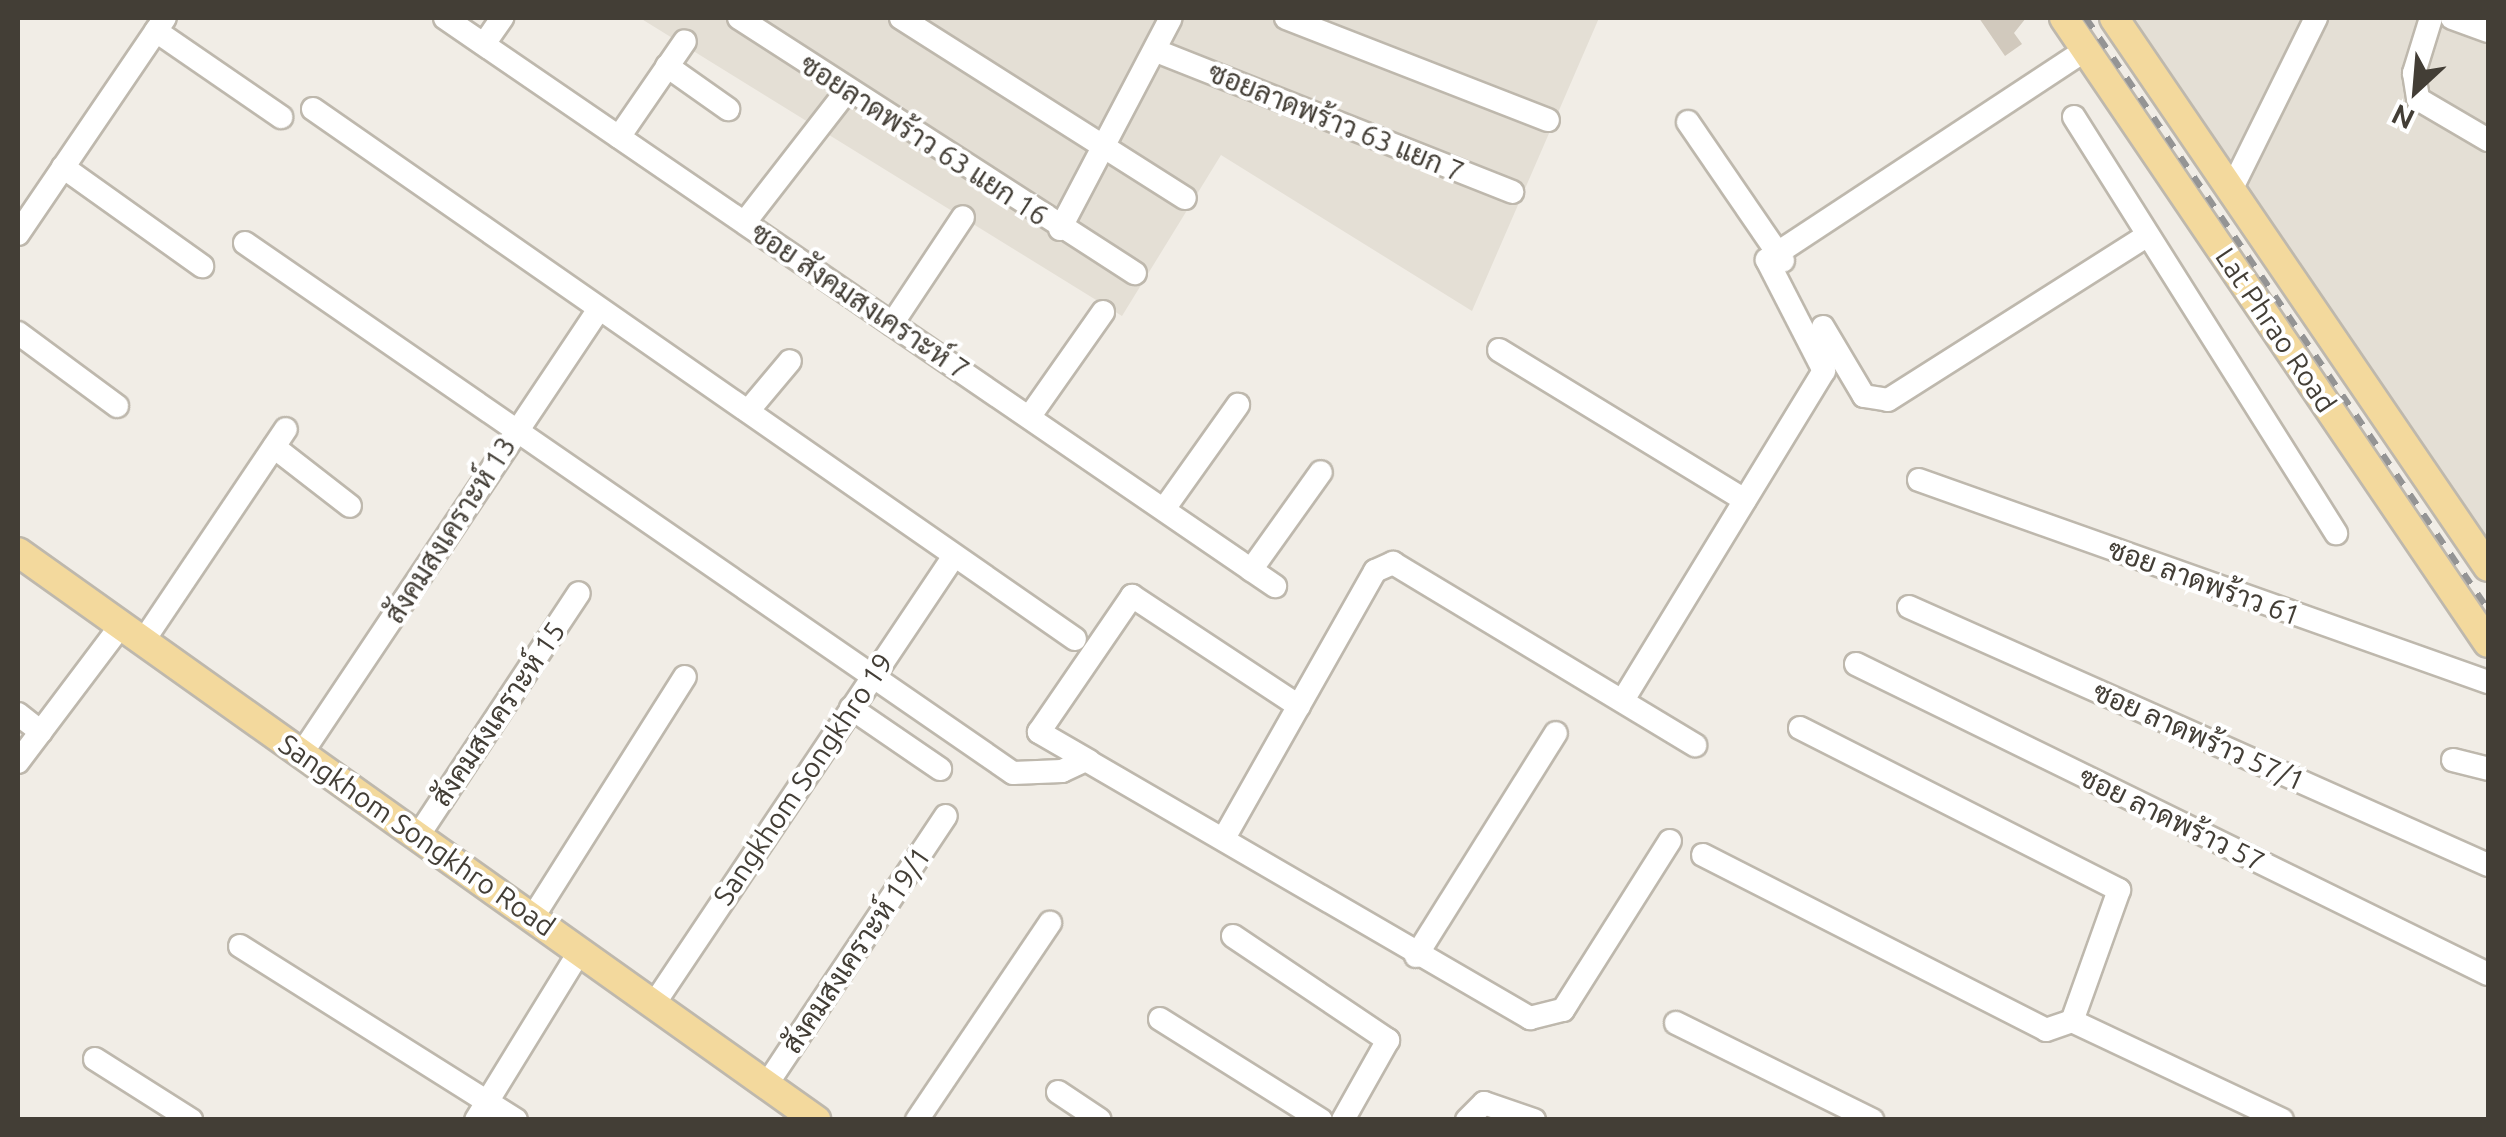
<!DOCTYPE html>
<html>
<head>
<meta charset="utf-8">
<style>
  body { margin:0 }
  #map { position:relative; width:2506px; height:1137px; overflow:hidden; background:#f1ede6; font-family:Ubuntu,Sarabun,sans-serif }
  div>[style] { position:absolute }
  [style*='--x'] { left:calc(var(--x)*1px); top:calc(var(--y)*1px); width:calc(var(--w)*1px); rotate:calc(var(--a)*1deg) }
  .residential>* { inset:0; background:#e4dfd5 }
  .building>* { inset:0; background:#d1c9bd }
  .roads { filter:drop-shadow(2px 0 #beb8ad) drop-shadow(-2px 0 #beb8ad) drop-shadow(0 2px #beb8ad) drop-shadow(0 -2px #beb8ad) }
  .minor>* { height:22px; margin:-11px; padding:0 11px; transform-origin:11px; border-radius:11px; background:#fff }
  .major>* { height:28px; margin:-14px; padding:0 14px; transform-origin:14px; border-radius:14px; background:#f3d99d }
  .rail>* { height:6px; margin-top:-3px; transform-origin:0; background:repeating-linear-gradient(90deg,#949494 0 12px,transparent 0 24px) }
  span { translate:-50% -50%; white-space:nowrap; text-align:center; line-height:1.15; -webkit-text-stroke:8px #fff; paint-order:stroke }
  .street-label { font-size:28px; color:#433e36 }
  .frame { position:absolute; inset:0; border:20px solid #433e36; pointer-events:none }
  .north { position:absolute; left:2366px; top:40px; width:100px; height:100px; -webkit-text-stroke:8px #fff; paint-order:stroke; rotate:206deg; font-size:28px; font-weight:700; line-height:40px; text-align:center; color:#433e36 }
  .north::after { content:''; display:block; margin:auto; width:35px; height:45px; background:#433e36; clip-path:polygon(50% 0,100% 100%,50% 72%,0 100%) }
</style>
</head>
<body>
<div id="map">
  <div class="residential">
    <i style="clip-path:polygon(640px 18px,1599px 18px,1472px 311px,1221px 155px,1122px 316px)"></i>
    <i style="clip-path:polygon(2114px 18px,2488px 18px,2488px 567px)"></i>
  </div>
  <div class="building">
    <i style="clip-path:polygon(1979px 18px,2026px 18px,2014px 33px,2022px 44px,2005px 56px)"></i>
  </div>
  <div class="roads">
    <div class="minor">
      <i style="--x:445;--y:18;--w:1006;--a:34.39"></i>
      <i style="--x:739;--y:18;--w:471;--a:32.8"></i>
      <i style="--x:901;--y:18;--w:336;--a:32.4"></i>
      <i style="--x:1286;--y:18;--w:281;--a:21.3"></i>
      <i style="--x:2431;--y:18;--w:58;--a:107.2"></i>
      <i style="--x:2414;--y:73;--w:26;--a:81"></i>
      <i style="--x:2418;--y:99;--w:81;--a:30.4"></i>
      <i style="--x:2452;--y:18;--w:38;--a:20"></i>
      <i style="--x:156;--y:31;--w:152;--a:34.5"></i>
      <i style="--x:484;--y:44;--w:32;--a:-55"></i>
      <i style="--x:1159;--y:52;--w:380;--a:21.6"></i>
      <i style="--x:667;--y:66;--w:75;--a:35.2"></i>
      <i style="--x:313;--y:109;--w:928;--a:34.82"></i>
      <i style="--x:2074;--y:117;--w:492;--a:57.8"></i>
      <i style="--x:1688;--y:122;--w:168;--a:55.6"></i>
      <i style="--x:619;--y:137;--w:116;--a:-55.5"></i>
      <i style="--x:63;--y:167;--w:171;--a:35.5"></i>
      <i style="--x:2231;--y:190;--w:192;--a:-63.7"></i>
      <i style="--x:745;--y:222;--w:163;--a:-52.2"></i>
      <i style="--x:1060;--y:229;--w:238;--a:-62.3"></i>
      <i style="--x:18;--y:234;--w:261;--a:-55.8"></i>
      <i style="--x:245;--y:243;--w:933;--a:34.61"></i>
      <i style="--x:1013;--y:773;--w:49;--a:-2.3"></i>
      <i style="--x:1062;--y:771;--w:26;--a:-25"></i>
      <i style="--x:1086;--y:760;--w:514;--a:30.16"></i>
      <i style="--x:1530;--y:1018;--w:34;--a:-14"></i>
      <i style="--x:1563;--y:1010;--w:200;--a:-57.7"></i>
      <i style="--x:892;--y:324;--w:128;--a:-56.4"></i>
      <i style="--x:1823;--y:327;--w:80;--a:59.3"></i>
      <i style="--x:1864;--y:396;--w:24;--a:9"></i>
      <i style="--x:1888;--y:400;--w:306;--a:-32.4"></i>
      <i style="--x:18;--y:333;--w:123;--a:36.4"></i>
      <i style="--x:1499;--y:350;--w:288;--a:31.4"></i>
      <i style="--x:748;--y:411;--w:65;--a:-50"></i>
      <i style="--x:1030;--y:416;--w:127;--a:-54.9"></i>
      <i style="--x:274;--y:447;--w:96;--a:37.8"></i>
      <i style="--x:1919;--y:480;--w:604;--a:19.55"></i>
      <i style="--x:1164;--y:509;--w:128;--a:-54.6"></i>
      <i style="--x:1251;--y:570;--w:120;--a:-54.5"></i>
      <i style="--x:1909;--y:607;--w:634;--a:24.02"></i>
      <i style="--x:144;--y:640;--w:254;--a:-56.1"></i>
      <i style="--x:1856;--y:664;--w:704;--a:26.13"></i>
      <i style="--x:1623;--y:700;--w:386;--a:-58.6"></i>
      <i style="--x:1824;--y:371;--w:125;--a:-117.2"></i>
      <i style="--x:1767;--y:260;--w:382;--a:-33.4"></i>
      <i style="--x:851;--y:708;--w:108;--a:34.4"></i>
      <i style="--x:18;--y:714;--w:29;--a:38"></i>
      <i style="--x:1800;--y:728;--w:358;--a:26.9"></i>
      <i style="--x:2119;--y:890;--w:139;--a:109.7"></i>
      <i style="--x:302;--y:753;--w:534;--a:-56.22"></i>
      <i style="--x:2453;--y:760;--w:36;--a:14"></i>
      <i style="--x:1089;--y:761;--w:58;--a:-149.9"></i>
      <i style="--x:1039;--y:732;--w:165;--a:-55.6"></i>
      <i style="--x:1132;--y:596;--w:200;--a:33.4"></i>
      <i style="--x:18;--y:762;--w:173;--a:-53"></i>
      <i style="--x:418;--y:836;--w:291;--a:-56.5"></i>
      <i style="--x:1224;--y:838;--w:307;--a:-60.5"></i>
      <i style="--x:1375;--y:571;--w:20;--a:-24"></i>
      <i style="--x:1393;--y:563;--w:353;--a:31.1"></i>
      <i style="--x:1703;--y:855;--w:385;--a:27"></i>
      <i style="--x:2046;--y:1030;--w:28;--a:-19"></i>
      <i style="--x:2072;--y:1021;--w:232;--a:25.2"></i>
      <i style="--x:533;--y:917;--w:284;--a:-57.7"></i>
      <i style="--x:1233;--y:936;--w:187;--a:33.9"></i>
      <i style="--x:1388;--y:1040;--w:92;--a:119.4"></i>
      <i style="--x:240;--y:946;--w:326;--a:32.2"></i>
      <i style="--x:1416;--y:956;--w:263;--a:-57.9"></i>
      <i style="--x:654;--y:1004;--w:539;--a:-56.19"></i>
      <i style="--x:1160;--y:1019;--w:190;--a:32.1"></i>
      <i style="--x:1676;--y:1023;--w:219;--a:26.3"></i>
      <i style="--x:95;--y:1059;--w:114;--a:32.4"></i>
      <i style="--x:767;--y:1084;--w:322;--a:-56.3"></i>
      <i style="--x:1058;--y:1092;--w:50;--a:33.7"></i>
      <i style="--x:476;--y:1120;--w:198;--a:-58.4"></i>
      <i style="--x:917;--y:1120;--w:238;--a:-56"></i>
      <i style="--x:1467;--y:1120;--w:24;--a:-45"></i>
      <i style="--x:1484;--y:1103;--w:53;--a:18.8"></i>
    </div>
    <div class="major">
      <i style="--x:2064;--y:18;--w:755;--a:55.85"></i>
      <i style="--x:2114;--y:18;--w:664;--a:55.74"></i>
      <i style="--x:18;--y:552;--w:980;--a:35.44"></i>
    </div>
  </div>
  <div class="rail">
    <i style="--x:2086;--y:18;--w:715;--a:55.78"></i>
  </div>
  <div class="street-label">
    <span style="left:1336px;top:122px;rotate:22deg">ซอยลาดพร้าว 63 แยก 7</span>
    <span style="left:924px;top:140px;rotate:33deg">ซอยลาดพร้าว 63 แยก 16</span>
    <span style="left:860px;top:301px;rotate:34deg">ซอย สังคมสงเคราะห์ 7</span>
    <span style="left:2276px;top:330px;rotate:56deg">Lat Phrao Road</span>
    <span style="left:450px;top:530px;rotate:-57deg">สังคมสงเคราะห์ 13</span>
    <span style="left:2204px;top:582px;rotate:20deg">ซอย ลาดพร้าว 61</span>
    <span style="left:498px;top:714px;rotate:-56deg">สังคมสงเคราะห์ 15</span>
    <span style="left:2199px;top:736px;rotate:24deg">ซอย ลาดพร้าว 57/1</span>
    <span style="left:803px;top:779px;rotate:-56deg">Sangkhom Songkhro 19</span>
    <span style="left:2172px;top:819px;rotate:26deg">ซอย ลาดพร้าว 57</span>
    <span style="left:417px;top:835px;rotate:35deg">Sangkhom Songkhro Road</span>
    <span style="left:856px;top:950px;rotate:-56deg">สังคมสงเคราะห์ 19/1</span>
  </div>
  <div class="frame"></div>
  <div class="north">N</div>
</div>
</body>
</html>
